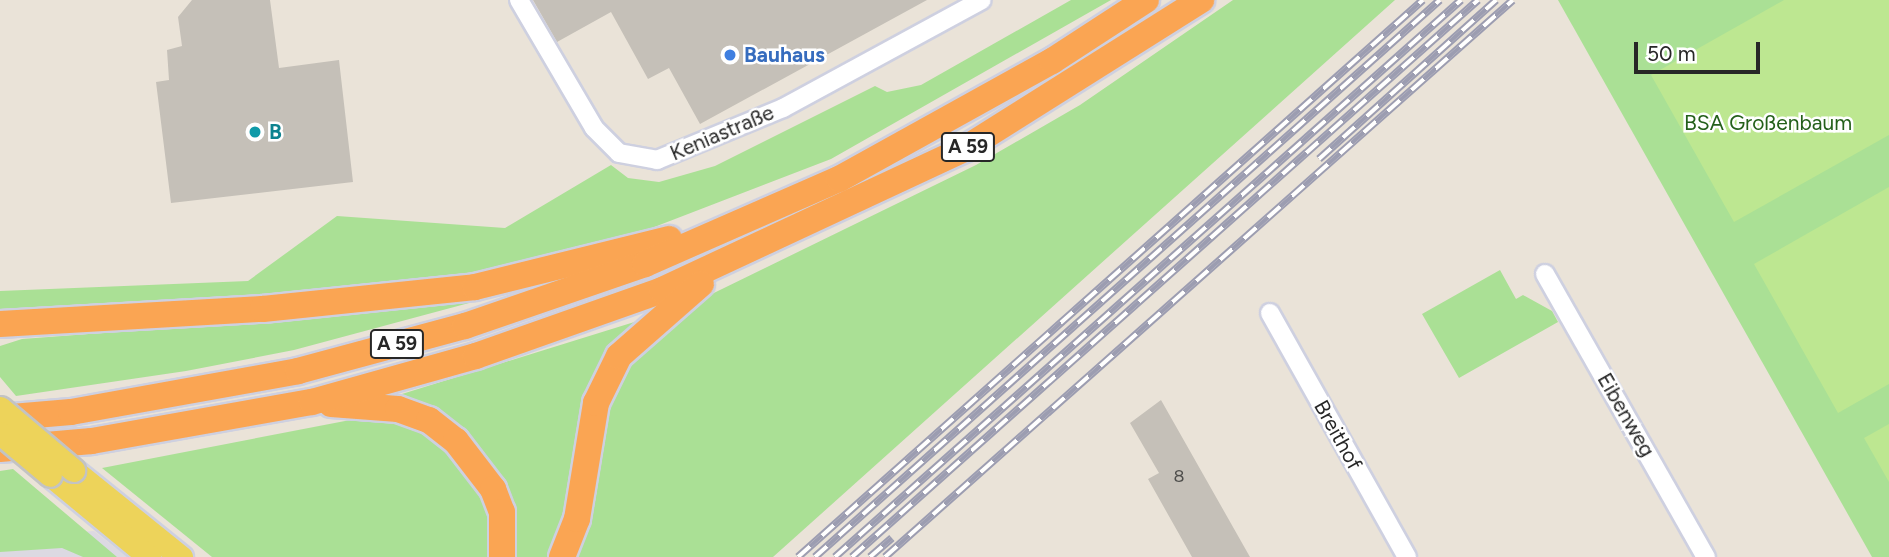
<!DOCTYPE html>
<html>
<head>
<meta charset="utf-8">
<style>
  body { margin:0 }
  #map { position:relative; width:1889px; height:557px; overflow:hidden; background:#eae3d8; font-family:Figtree,sans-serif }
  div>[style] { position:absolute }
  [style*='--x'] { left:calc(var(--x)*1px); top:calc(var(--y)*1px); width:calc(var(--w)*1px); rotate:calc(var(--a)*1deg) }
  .industrial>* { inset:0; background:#dcd9e2 }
  .green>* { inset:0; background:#aae095 }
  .pitch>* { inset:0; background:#bde791 }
  .building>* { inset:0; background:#c5c0b8 }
  .roads { filter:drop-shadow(2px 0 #ced0e0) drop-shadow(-2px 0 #ced0e0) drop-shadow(0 2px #ced0e0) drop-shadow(0 -2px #ced0e0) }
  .minor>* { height:18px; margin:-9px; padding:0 9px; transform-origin:9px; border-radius:9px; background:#fff }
  .major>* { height:23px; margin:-11.5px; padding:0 11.5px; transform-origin:11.5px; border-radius:11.5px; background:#edd35a }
  .highway>* { height:26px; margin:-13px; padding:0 13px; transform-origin:13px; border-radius:13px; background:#faa553 }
  .rail>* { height:8px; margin-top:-4px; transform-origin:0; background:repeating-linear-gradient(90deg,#fff 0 16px,#9c9db1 0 32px); box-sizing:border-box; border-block:2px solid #9c9db1 }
  .bridges { filter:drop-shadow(2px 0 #c3c3c3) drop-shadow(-2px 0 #c3c3c3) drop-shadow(0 2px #c3c3c3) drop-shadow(0 -2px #c3c3c3) }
  .major-bridge>* { height:23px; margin:-11.5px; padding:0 11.5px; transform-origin:11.5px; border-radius:11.5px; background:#edd35a }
  .dots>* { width:19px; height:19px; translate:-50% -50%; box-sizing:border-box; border:4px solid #fff; border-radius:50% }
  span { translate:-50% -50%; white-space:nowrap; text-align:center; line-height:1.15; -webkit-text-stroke:5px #fff; paint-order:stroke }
  .number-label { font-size:18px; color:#4e4d4b }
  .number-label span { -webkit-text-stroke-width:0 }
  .shield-label span { padding:2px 5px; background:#fff; border:2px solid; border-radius:5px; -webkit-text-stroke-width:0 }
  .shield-label { font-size:19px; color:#272727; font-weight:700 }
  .shop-label { font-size:21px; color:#366cbe; font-weight:700 }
  .left { translate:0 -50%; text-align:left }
  .park-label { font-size:21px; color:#24601a }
  .culture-label { font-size:21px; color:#0d838f; font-weight:700 }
  .street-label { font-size:21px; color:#272727 }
  .scale { position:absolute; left:1634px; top:42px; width:126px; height:32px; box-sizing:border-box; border:4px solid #272727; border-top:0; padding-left:9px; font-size:21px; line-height:24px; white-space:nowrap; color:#272727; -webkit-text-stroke:5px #fff; paint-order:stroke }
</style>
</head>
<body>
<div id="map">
  <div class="industrial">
    <i style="clip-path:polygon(94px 531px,127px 557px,0 557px,0 538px)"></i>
  </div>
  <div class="green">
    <i style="clip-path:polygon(1071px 0,1111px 0,831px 159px,579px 256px,474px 281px,0 314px,0 291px,248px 281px,337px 216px,505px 228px,611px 165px,628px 178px,659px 182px,715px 166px,875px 86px,887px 92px,921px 85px)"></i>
    <i style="clip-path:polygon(1233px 0,1395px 0,773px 557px,575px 557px,604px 405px,626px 362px,677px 311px,976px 165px,1080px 105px)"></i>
    <i style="clip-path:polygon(1558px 0,1889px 0,1889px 557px,1872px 557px)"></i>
    <i style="clip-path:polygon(1500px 270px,1516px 299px,1523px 295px,1552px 311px,1558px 322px,1459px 378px,1422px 314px)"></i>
    <i style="clip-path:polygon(536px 285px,294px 350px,186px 371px,16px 396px,0 377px,0 346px,22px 339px,262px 321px)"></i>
    <i style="clip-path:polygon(644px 319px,635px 326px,551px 557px,514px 557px,501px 485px,389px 398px)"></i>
    <i style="clip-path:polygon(371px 416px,394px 416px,452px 445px,492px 512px,491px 557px,212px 557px,102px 468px)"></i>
    <i style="clip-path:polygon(13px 469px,33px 486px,117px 557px,83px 557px,62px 548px,0 552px,0 471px)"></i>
  </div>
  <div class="pitch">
    <i style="clip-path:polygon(1784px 0,1889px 0,1889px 135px,1734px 222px,1651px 75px)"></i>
    <i style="clip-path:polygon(1889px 187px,1889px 384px,1838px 413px,1754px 264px)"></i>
    <i style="clip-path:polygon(1889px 424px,1889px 482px,1864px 438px)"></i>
  </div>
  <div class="building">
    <i style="clip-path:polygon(192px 0,270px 0,279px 68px,339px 60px,353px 182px,171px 203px,156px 82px,169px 80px,167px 50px,182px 46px,178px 17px)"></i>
    <i style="clip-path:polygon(533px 0,927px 0,700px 124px,669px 68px,648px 79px,611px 12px,557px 42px)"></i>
    <i style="clip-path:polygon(1161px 400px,1250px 557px,1192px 557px,1148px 479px,1159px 473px,1130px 423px)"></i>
  </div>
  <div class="roads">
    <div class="minor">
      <i style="--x:519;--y:0;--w:148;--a:59.6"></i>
      <i style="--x:594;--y:128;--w:35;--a:45"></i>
      <i style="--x:619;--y:153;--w:39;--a:10"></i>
      <i style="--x:657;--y:160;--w:136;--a:-22.4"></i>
      <i style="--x:783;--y:108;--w:226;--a:-28.5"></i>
      <i style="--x:1545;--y:274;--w:326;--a:60.4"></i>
      <i style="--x:1270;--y:313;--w:280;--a:60.7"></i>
    </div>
    <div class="major">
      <i style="--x:73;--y:470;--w:139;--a:38.9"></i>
      <i style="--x:50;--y:475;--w:129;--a:39.6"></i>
    </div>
    <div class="highway">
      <i style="--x:0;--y:324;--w:263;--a:-3.3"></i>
      <i style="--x:263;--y:309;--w:213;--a:-5.9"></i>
      <i style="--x:475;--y:287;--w:200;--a:-13.9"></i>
      <i style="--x:331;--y:404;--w:67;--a:4.3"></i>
      <i style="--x:398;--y:409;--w:33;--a:20"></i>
      <i style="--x:429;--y:420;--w:34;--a:38"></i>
      <i style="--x:456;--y:441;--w:61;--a:52.4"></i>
      <i style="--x:493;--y:489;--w:25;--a:69"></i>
      <i style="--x:502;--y:512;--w:45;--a:90"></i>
      <i style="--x:0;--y:418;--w:71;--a:-4.8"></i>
      <i style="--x:71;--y:412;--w:231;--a:-10.2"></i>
      <i style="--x:298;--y:371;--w:173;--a:-15.1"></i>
      <i style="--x:465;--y:326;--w:190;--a:-19"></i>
      <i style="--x:645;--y:264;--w:212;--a:-23.7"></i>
      <i style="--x:839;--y:179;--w:244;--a:-29"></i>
      <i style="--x:1052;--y:61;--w:112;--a:-33"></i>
      <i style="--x:0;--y:449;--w:92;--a:-5"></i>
      <i style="--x:92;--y:441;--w:223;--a:-10.1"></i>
      <i style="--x:312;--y:402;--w:170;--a:-15.7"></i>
      <i style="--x:476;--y:356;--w:197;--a:-19.5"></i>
      <i style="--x:662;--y:290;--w:336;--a:-25"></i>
      <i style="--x:966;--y:148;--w:278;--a:-32.2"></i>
      <i style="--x:562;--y:557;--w:41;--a:-68.5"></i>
      <i style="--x:577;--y:519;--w:118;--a:-80.7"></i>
      <i style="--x:596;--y:403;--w:52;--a:-63.9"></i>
      <i style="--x:619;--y:356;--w:109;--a:-41.3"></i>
    </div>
  </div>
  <div class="rail">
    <i style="--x:1319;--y:159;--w:238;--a:-41.9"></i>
    <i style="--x:798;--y:557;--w:837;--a:-41.71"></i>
    <i style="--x:815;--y:557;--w:837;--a:-41.71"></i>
    <i style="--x:835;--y:557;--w:838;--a:-41.66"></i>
    <i style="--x:852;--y:557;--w:838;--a:-41.66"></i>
    <i style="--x:870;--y:557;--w:29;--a:-41"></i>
    <i style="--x:885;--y:557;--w:839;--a:-41.57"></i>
  </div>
  <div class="bridges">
    <div class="major-bridge">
      <i style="--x:0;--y:408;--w:96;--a:40.3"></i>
      <i style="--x:0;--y:433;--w:65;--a:40"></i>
    </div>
  </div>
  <div class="dots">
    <i style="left:730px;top:55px;background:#3f7fe0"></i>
    <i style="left:255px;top:132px;background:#0f9aa8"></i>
  </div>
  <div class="number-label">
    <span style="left:1179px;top:476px">8</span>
  </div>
  <div class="shield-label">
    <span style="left:968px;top:147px">A 59</span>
    <span style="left:397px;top:344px">A 59</span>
  </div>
  <div class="shop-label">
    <span class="left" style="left:744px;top:55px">Bauhaus</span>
  </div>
  <div class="park-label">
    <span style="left:1768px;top:123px">BSA Großenbaum</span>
  </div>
  <div class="culture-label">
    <span class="left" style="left:269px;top:132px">B</span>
  </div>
  <div class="street-label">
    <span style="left:722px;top:133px;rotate:-23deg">Keniastraße</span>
    <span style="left:1626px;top:415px;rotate:60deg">Eibenweg</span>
    <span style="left:1338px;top:435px;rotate:61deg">Breithof</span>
  </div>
  <div class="scale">50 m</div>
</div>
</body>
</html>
